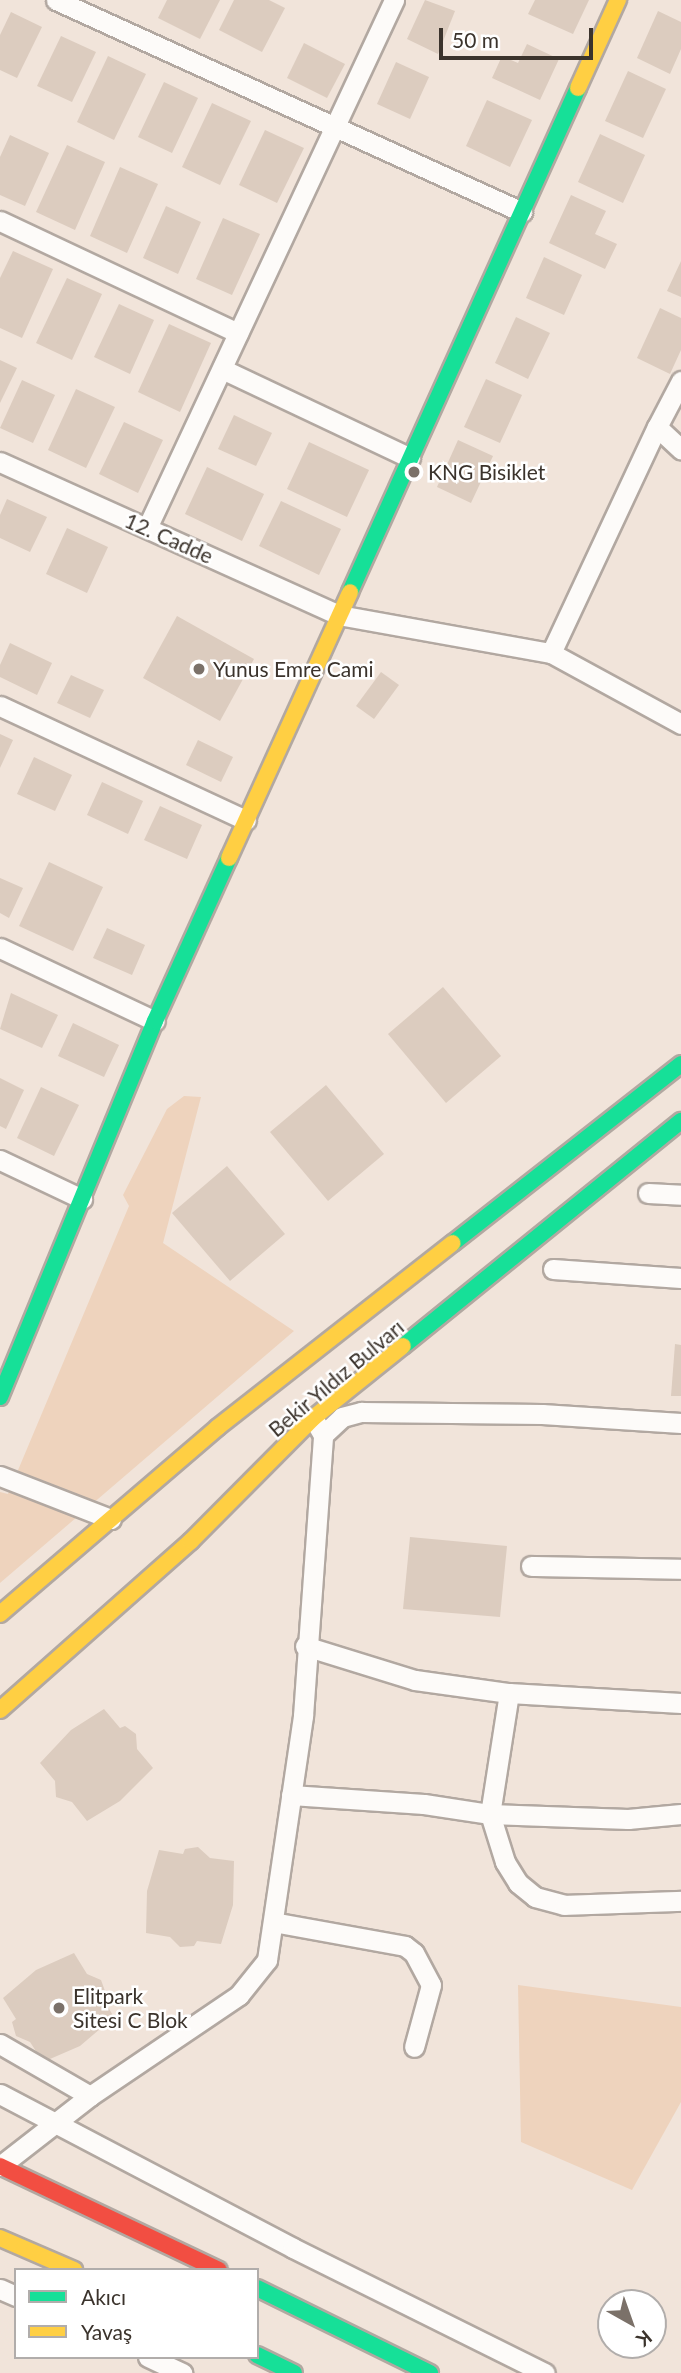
<!DOCTYPE html>
<html>
<head>
<meta charset="utf-8">
<style>
  body { margin:0 }
  #map { position:relative; width:681px; height:2373px; overflow:hidden; background:#f1e4da; font-family:Lato,sans-serif }
  div>[style] { position:absolute }
  [style*='--x'] { left:calc(var(--x)*1px); top:calc(var(--y)*1px); width:calc(var(--w)*1px); rotate:calc(var(--a)*1deg) }
  .green>* { inset:0; background:#eed3bd }
  .building>* { inset:0; background:#dcccbf }
  .roads { filter:drop-shadow(2px 0 #b2a8a1) drop-shadow(-2px 0 #b2a8a1) drop-shadow(0 2px #b2a8a1) drop-shadow(0 -2px #b2a8a1) }
  .street>* { height:19px; margin:-9.5px; padding:0 9.5px; transform-origin:9.5px; border-radius:9.5px; background:#fdfbf9 }
  .fast>* { height:16px; margin:-8px; padding:0 8px; transform-origin:8px; border-radius:8px; background:#16e098 }
  .slow>* { height:16px; margin:-8px; padding:0 8px; transform-origin:8px; border-radius:8px; background:#ffcf43 }
  .jam>* { height:16px; margin:-8px; padding:0 8px; transform-origin:8px; border-radius:8px; background:#f24e42 }
  .dots>* { width:19px; height:19px; translate:-50% -50%; box-sizing:border-box; border:4px solid #fff; border-radius:50% }
  span { translate:-50% -50%; white-space:nowrap; text-align:center; line-height:1.15; -webkit-text-stroke:5px #fff; paint-order:stroke }
  .poi-label { font-size:21px; color:#3b332c }
  .left { translate:0 -50%; text-align:left }
  .street-label { font-size:21px; color:#3b332c }
  .legend { position:absolute; left:14px; top:2268px; width:245px; height:91px; box-sizing:border-box; background:#fff; border:2px solid #b1adab; margin:0; padding:9px 12px; list-style:none; font-size:21px; color:#3b332c }
  .legend li { display:flex; align-items:center; gap:14px; height:35px }
  .legend b { width:35px; border:2px solid #b1adab }
  .north { position:absolute; left:597px; top:2289px; width:70px; height:70px; box-sizing:border-box; background:#fff; border:2px solid #b1adab; border-radius:50%; rotate:140deg; font-size:19px; font-weight:700; line-height:28px; text-align:center; color:#3b332c }
  .north::after { content:''; display:block; margin:auto; width:24px; height:32px; background:#7b7169; clip-path:polygon(50% 0,100% 100%,50% 72%,0 100%) }
  .scale { position:absolute; left:439px; top:28px; width:154px; height:32px; box-sizing:border-box; border:4px solid #3b332c; border-top:0; padding-left:9px; font-size:21px; line-height:24px; white-space:nowrap; color:#3b332c; -webkit-text-stroke:5px #fff; paint-order:stroke }
</style>
</head>
<body>
<div id="map">
  <div class="green">
    <i style="clip-path:polygon(184px 1096px,201px 1097px,163px 1243px,294px 1331px,0 1583px,0 1492px,8px 1494px,129px 1206px,123px 1195px,167px 1109px)"></i>
    <i style="clip-path:polygon(518px 1985px,681px 2007px,681px 2102px,632px 2190px,521px 2142px)"></i>
  </div>
  <div class="building">
    <i style="clip-path:polygon(167px 0,220px 0,200px 39px,158px 18px)"></i>
    <i style="clip-path:polygon(234px 0,269px 0,285px 8px,262px 52px,219px 30px)"></i>
    <i style="clip-path:polygon(425px 0,455px 11px,438px 54px,407px 39px)"></i>
    <i style="clip-path:polygon(535px 0,589px 0,573px 34px,528px 14px)"></i>
    <i style="clip-path:polygon(658px 11px,681px 22px,681px 49px,670px 74px,637px 58px)"></i>
    <i style="clip-path:polygon(11px 12px,42px 27px,17px 78px,0 70px,0 35px)"></i>
    <i style="clip-path:polygon(61px 36px,96px 52px,72px 102px,37px 86px)"></i>
    <i style="clip-path:polygon(304px 43px,345px 64px,327px 98px,287px 78px)"></i>
    <i style="clip-path:polygon(527px 44px,559px 59px,540px 100px,492px 78px,502px 56px,518px 63px)"></i>
    <i style="clip-path:polygon(108px 56px,146px 74px,114px 140px,77px 122px)"></i>
    <i style="clip-path:polygon(396px 62px,429px 77px,410px 119px,377px 104px)"></i>
    <i style="clip-path:polygon(628px 71px,666px 89px,643px 138px,605px 121px)"></i>
    <i style="clip-path:polygon(164px 82px,198px 98px,172px 153px,138px 137px)"></i>
    <i style="clip-path:polygon(487px 100px,532px 120px,510px 167px,466px 146px)"></i>
    <i style="clip-path:polygon(212px 103px,251px 121px,220px 185px,182px 167px)"></i>
    <i style="clip-path:polygon(265px 130px,304px 148px,277px 203px,239px 185px)"></i>
    <i style="clip-path:polygon(600px 134px,645px 155px,623px 203px,578px 182px)"></i>
    <i style="clip-path:polygon(10px 135px,49px 153px,25px 206px,0 195px,0 157px)"></i>
    <i style="clip-path:polygon(67px 145px,105px 162px,75px 230px,36px 212px)"></i>
    <i style="clip-path:polygon(120px 167px,158px 184px,127px 253px,90px 236px)"></i>
    <i style="clip-path:polygon(571px 195px,606px 211px,595px 234px,617px 244px,605px 269px,549px 243px)"></i>
    <i style="clip-path:polygon(166px 206px,201px 222px,178px 274px,143px 258px)"></i>
    <i style="clip-path:polygon(223px 218px,260px 234px,232px 295px,196px 279px)"></i>
    <i style="clip-path:polygon(13px 251px,53px 269px,22px 338px,0 328px,0 278px)"></i>
    <i style="clip-path:polygon(544px 257px,582px 275px,564px 315px,526px 298px)"></i>
    <i style="clip-path:polygon(681px 261px,681px 297px,667px 291px)"></i>
    <i style="clip-path:polygon(67px 278px,102px 294px,72px 360px,36px 343px)"></i>
    <i style="clip-path:polygon(119px 304px,154px 320px,130px 374px,94px 357px)"></i>
    <i style="clip-path:polygon(660px 308px,681px 318px,681px 350px,670px 374px,637px 358px)"></i>
    <i style="clip-path:polygon(516px 317px,550px 333px,528px 379px,495px 363px)"></i>
    <i style="clip-path:polygon(169px 324px,211px 343px,180px 412px,138px 392px)"></i>
    <i style="clip-path:polygon(0 360px,17px 368px,0 403px)"></i>
    <i style="clip-path:polygon(486px 379px,522px 395px,500px 443px,464px 427px)"></i>
    <i style="clip-path:polygon(22px 380px,55px 395px,33px 443px,0 428px)"></i>
    <i style="clip-path:polygon(76px 389px,115px 407px,86px 468px,48px 450px)"></i>
    <i style="clip-path:polygon(234px 415px,272px 433px,256px 466px,218px 449px)"></i>
    <i style="clip-path:polygon(124px 422px,163px 440px,138px 493px,99px 474px)"></i>
    <i style="clip-path:polygon(458px 440px,493px 456px,471px 503px,437px 487px)"></i>
    <i style="clip-path:polygon(309px 442px,369px 470px,347px 517px,287px 489px)"></i>
    <i style="clip-path:polygon(207px 467px,264px 494px,242px 541px,185px 514px)"></i>
    <i style="clip-path:polygon(7px 499px,47px 517px,30px 552px,0 538px,0 515px)"></i>
    <i style="clip-path:polygon(281px 501px,341px 529px,319px 575px,259px 546px)"></i>
    <i style="clip-path:polygon(67px 528px,108px 547px,87px 593px,46px 574px)"></i>
    <i style="clip-path:polygon(177px 616px,254px 659px,220px 721px,143px 678px)"></i>
    <i style="clip-path:polygon(10px 643px,52px 663px,37px 695px,0 677px,0 665px)"></i>
    <i style="clip-path:polygon(381px 672px,399px 685px,374px 719px,356px 706px)"></i>
    <i style="clip-path:polygon(71px 675px,104px 690px,90px 718px,57px 703px)"></i>
    <i style="clip-path:polygon(0 734px,13px 740px,0 768px)"></i>
    <i style="clip-path:polygon(198px 740px,233px 757px,221px 782px,186px 765px)"></i>
    <i style="clip-path:polygon(34px 757px,72px 775px,55px 811px,17px 794px)"></i>
    <i style="clip-path:polygon(102px 782px,143px 801px,128px 834px,87px 815px)"></i>
    <i style="clip-path:polygon(160px 806px,202px 825px,187px 859px,144px 840px)"></i>
    <i style="clip-path:polygon(49px 862px,103px 887px,73px 951px,19px 926px)"></i>
    <i style="clip-path:polygon(0 878px,23px 888px,9px 918px,0 913px)"></i>
    <i style="clip-path:polygon(107px 928px,145px 945px,132px 975px,93px 958px)"></i>
    <i style="clip-path:polygon(443px 987px,501px 1056px,446px 1103px,388px 1034px)"></i>
    <i style="clip-path:polygon(11px 993px,58px 1015px,42px 1048px,0 1029px)"></i>
    <i style="clip-path:polygon(73px 1023px,119px 1045px,104px 1077px,58px 1056px)"></i>
    <i style="clip-path:polygon(0 1078px,24px 1090px,6px 1129px,0 1126px)"></i>
    <i style="clip-path:polygon(326px 1085px,384px 1154px,328px 1201px,270px 1132px)"></i>
    <i style="clip-path:polygon(41px 1087px,79px 1105px,54px 1156px,17px 1138px)"></i>
    <i style="clip-path:polygon(227px 1166px,285px 1234px,230px 1281px,172px 1213px)"></i>
    <i style="clip-path:polygon(675px 1344px,681px 1345px,681px 1396px,671px 1396px)"></i>
    <i style="clip-path:polygon(410px 1537px,507px 1546px,500px 1617px,403px 1609px)"></i>
    <i style="clip-path:polygon(104px 1709px,120px 1728px,125px 1726px,136px 1734px,137px 1749px,153px 1768px,120px 1801px,87px 1821px,72px 1802px,56px 1797px,55px 1781px,40px 1763px,71px 1730px)"></i>
    <i style="clip-path:polygon(198px 1847px,210px 1858px,234px 1861px,233px 1905px,221px 1944px,197px 1941px,194px 1946px,180px 1947px,170px 1937px,146px 1933px,147px 1891px,159px 1850px,183px 1854px,185px 1849px)"></i>
    <i style="clip-path:polygon(74px 1953px,87px 1974px,101px 1980px,105px 1991px,101px 1996px,114px 2017px,80px 2046px,43px 2062px,30px 2042px,16px 2036px,12px 2022px,16px 2019px,3px 1998px,36px 1970px)"></i>
  </div>
  <div class="roads">
    <div class="street">
      <i style="--x:56;--y:0;--w:512;--a:24.46"></i>
      <i style="--x:0;--y:221;--w:263;--a:25.2"></i>
      <i style="--x:222;--y:369;--w:208;--a:25.3"></i>
      <i style="--x:657;--y:427;--w:52;--a:-62.4"></i>
      <i style="--x:0;--y:462;--w:372;--a:24.3"></i>
      <i style="--x:339;--y:615;--w:215;--a:10.2"></i>
      <i style="--x:551;--y:653;--w:250;--a:-64.9"></i>
      <i style="--x:657;--y:427;--w:33;--a:43"></i>
      <i style="--x:147;--y:528;--w:583;--a:-64.93"></i>
      <i style="--x:551;--y:653;--w:148;--a:28.6"></i>
      <i style="--x:0;--y:706;--w:271;--a:24.9"></i>
      <i style="--x:0;--y:948;--w:171;--a:25.2"></i>
      <i style="--x:0;--y:1160;--w:91;--a:25.4"></i>
      <i style="--x:648;--y:1193;--w:33;--a:3"></i>
      <i style="--x:553;--y:1269;--w:128;--a:4"></i>
      <i style="--x:323;--y:1435;--w:26;--a:-43"></i>
      <i style="--x:342;--y:1417;--w:20;--a:-15"></i>
      <i style="--x:361;--y:1412;--w:181;--a:0.6"></i>
      <i style="--x:542;--y:1414;--w:139;--a:3.7"></i>
      <i style="--x:0;--y:1476;--w:119;--a:21.2"></i>
      <i style="--x:531;--y:1566;--w:150;--a:1.1"></i>
      <i style="--x:305;--y:1646;--w:115;--a:17.2"></i>
      <i style="--x:415;--y:1680;--w:95;--a:7.9"></i>
      <i style="--x:509;--y:1693;--w:172;--a:3.3"></i>
      <i style="--x:509;--y:1693;--w:122;--a:98.9"></i>
      <i style="--x:490;--y:1814;--w:50;--a:72.6"></i>
      <i style="--x:505;--y:1862;--w:25;--a:58"></i>
      <i style="--x:518;--y:1883;--w:22;--a:39"></i>
      <i style="--x:535;--y:1897;--w:30;--a:15"></i>
      <i style="--x:564;--y:1905;--w:117;--a:-2"></i>
      <i style="--x:291;--y:1795;--w:133;--a:3.9"></i>
      <i style="--x:424;--y:1804;--w:67;--a:8.6"></i>
      <i style="--x:490;--y:1814;--w:138;--a:2.1"></i>
      <i style="--x:628;--y:1819;--w:53;--a:-5.4"></i>
      <i style="--x:273;--y:1922;--w:134;--a:10.3"></i>
      <i style="--x:405;--y:1946;--w:11;--a:38"></i>
      <i style="--x:414;--y:1953;--w:36;--a:62"></i>
      <i style="--x:431;--y:1985;--w:64;--a:105.3"></i>
      <i style="--x:0;--y:2044;--w:104;--a:30"></i>
      <i style="--x:0;--y:2094;--w:331;--a:27.7"></i>
      <i style="--x:293;--y:2248;--w:281;--a:26.4"></i>
      <i style="--x:0;--y:2166;--w:114;--a:-37.9"></i>
      <i style="--x:90;--y:2096;--w:180;--a:-34.1"></i>
      <i style="--x:239;--y:1995;--w:45;--a:-51.3"></i>
      <i style="--x:267;--y:1960;--w:247;--a:-81.6"></i>
      <i style="--x:303;--y:1716;--w:282;--a:-85.9"></i>
      <i style="--x:323;--y:1435;--w:20;--a:-120"></i>
      <i style="--x:0;--y:2289;--w:17;--a:24"></i>
      <i style="--x:148;--y:2357;--w:38;--a:25"></i>
    </div>
    <div class="fast">
      <i style="--x:350;--y:592;--w:553;--a:-65.66"></i>
      <i style="--x:453;--y:1243;--w:290;--a:-38.1"></i>
      <i style="--x:403;--y:1346;--w:358;--a:-39"></i>
      <i style="--x:0;--y:1397;--w:407;--a:-67.6"></i>
      <i style="--x:155;--y:1021;--w:179;--a:-65.6"></i>
      <i style="--x:257;--y:2288;--w:193;--a:26.2"></i>
      <i style="--x:257;--y:2355;--w:41;--a:25.9"></i>
    </div>
    <div class="slow">
      <i style="--x:578;--y:88;--w:97;--a:-65.6"></i>
      <i style="--x:229;--y:858;--w:292;--a:-65.5"></i>
      <i style="--x:0;--y:1614;--w:287;--a:-40.6"></i>
      <i style="--x:218;--y:1427;--w:298;--a:-38.1"></i>
      <i style="--x:0;--y:1710;--w:255;--a:-41.5"></i>
      <i style="--x:191;--y:1541;--w:173;--a:-45.2"></i>
      <i style="--x:313;--y:1418;--w:115;--a:-38.7"></i>
      <i style="--x:0;--y:2238;--w:81;--a:23.4"></i>
    </div>
    <div class="jam">
      <i style="--x:0;--y:2166;--w:242;--a:25.4"></i>
    </div>
  </div>
  <div class="dots">
    <i style="left:414px;top:472px;background:#7b7169"></i>
    <i style="left:199px;top:669px;background:#7b7169"></i>
    <i style="left:59px;top:2008px;background:#7b7169"></i>
  </div>
  <div class="poi-label">
    <span class="left" style="left:428px;top:472px">KNG Bisiklet</span>
    <span class="left" style="left:213px;top:669px">Yunus Emre Cami</span>
    <span class="left" style="left:73px;top:2008px">Elitpark<br>Sitesi C Blok</span>
  </div>
  <div class="street-label">
    <span style="left:169px;top:538px;rotate:24deg">12. Cadde</span>
    <span style="left:336px;top:1378px;rotate:-40deg">Bekir Yıldız Bulvarı</span>
  </div>
  <ul class="legend">
  <li><b style="height:9px;background:#16e098"></b>Akıcı</li>
  <li><b style="height:9px;background:#ffcf43"></b>Yavaş</li>
  </ul>
  <div class="north">K</div>
  <div class="scale">50 m</div>
</div>
</body>
</html>
